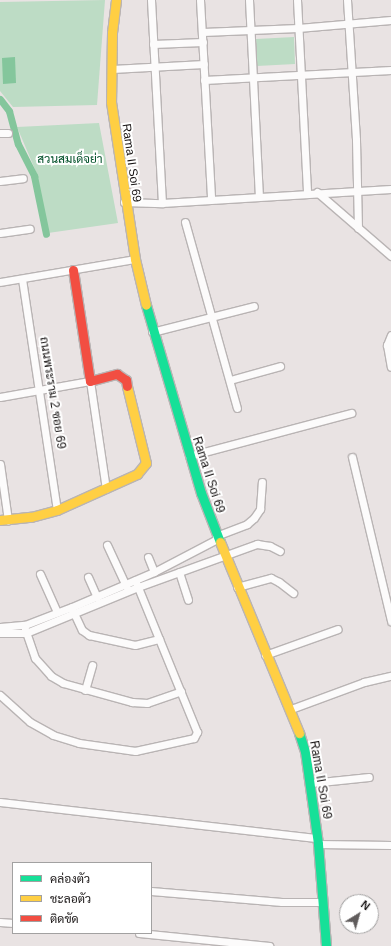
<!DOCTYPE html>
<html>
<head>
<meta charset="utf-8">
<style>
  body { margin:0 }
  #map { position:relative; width:391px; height:946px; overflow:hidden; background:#e9e3e3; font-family:Arial,Sarabun,sans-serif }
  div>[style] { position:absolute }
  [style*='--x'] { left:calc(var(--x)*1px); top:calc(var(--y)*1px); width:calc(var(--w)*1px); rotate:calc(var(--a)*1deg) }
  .green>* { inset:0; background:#bddcc5 }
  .water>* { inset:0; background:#84c69c }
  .canal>* { height:7px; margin:-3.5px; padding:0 3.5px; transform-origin:3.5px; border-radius:3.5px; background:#84c69c }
  .roads { filter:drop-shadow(1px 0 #b9b4b4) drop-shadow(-1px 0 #b9b4b4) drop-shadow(0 1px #b9b4b4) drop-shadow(0 -1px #b9b4b4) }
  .street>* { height:7px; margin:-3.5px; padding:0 3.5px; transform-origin:3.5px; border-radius:3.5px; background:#fcfbfb }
  .fast>* { height:9px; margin:-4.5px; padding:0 4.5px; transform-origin:4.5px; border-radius:4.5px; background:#16e098 }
  .slow>* { height:9px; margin:-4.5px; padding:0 4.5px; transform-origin:4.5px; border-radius:4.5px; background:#ffcf43 }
  .jam>* { height:9px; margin:-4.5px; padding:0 4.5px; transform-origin:4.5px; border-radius:4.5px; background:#f24e42 }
  span { translate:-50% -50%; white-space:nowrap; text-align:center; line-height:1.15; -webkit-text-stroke:4px #fff; paint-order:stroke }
  .park-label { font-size:12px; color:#015029 }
  .street-label { font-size:12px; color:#171313 }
  .legend { position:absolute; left:12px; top:862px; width:140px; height:72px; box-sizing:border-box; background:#fff; border:1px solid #a2a1a1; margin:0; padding:5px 7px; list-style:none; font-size:12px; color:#171313 }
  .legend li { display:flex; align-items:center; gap:8px; height:20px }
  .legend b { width:20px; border:1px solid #a2a1a1 }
  .north { position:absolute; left:339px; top:894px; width:40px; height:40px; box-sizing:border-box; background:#fff; border:1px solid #a2a1a1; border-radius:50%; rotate:37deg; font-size:11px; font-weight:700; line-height:16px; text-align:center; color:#171313 }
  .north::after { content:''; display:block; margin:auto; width:14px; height:18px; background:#605c5c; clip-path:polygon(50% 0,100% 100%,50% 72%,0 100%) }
</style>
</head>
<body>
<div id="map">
  <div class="green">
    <i style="clip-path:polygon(105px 0,97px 105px,13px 107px,0 91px,0 2px)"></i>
    <i style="clip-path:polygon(294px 37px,295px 64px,257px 66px,256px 39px)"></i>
    <i style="clip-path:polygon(99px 123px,118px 223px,48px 233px,37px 174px,17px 127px)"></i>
  </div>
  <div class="water">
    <i style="clip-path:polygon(15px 57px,16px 83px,3px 84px,2px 58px)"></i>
  </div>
  <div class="canal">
    <i style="--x:0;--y:99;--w:15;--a:53"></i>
    <i style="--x:9;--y:111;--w:34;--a:75"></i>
    <i style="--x:18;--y:144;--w:36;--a:63"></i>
    <i style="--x:34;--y:176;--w:59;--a:78.3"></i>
  </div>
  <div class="roads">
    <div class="street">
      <i style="--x:151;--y:0;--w:203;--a:86.9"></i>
      <i style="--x:200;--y:0;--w:199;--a:86.8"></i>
      <i style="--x:249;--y:0;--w:195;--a:87.1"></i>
      <i style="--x:297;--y:0;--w:193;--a:87"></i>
      <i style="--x:347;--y:0;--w:140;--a:86.3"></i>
      <i style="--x:356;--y:140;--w:88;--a:88.7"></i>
      <i style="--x:203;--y:32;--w:95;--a:-2.4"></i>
      <i style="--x:298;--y:28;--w:93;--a:-4.9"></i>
      <i style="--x:153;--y:44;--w:50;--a:-2.3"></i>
      <i style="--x:112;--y:69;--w:92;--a:-3.1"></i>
      <i style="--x:204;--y:80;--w:187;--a:-3.1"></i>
      <i style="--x:0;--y:133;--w:8;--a:0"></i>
      <i style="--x:0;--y:181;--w:23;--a:-7"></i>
      <i style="--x:317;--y:192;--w:98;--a:40.9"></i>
      <i style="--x:124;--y:202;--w:38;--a:2"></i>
      <i style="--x:162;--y:203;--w:229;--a:-3.5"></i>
      <i style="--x:185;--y:222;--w:193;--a:74.4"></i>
      <i style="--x:0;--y:233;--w:30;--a:-8"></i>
      <i style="--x:22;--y:279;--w:234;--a:81.4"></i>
      <i style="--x:0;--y:282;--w:137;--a:-9.7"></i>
      <i style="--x:152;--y:332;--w:105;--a:-14.3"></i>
      <i style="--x:391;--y:335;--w:11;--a:112"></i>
      <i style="--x:387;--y:345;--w:22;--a:80"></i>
      <i style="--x:230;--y:380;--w:52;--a:-15.6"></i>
      <i style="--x:0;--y:397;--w:91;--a:-10.1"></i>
      <i style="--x:90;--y:381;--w:109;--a:81.6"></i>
      <i style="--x:189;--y:456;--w:168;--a:-14.9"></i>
      <i style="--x:352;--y:457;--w:169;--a:76.6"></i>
      <i style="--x:0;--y:464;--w:57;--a:81.9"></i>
      <i style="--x:216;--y:536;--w:33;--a:-21"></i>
      <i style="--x:247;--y:524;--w:9;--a:-41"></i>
      <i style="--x:254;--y:518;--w:11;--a:-56"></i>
      <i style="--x:260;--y:509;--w:27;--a:-86"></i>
      <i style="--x:107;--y:545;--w:47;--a:65.1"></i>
      <i style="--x:148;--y:557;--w:16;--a:68"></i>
      <i style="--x:179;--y:572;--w:29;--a:72"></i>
      <i style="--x:40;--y:574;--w:42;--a:65.9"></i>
      <i style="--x:88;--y:577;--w:22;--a:66"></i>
      <i style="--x:237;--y:587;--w:35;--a:-15"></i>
      <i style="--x:271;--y:578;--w:9;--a:27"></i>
      <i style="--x:279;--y:582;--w:18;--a:38"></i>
      <i style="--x:73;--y:611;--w:21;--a:65"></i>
      <i style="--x:82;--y:630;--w:9;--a:36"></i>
      <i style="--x:89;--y:635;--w:47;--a:12.3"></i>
      <i style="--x:135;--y:645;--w:25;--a:-14"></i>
      <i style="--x:0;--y:627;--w:25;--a:-5"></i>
      <i style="--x:25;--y:625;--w:50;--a:-21"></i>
      <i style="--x:72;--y:607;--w:89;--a:-23.1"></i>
      <i style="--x:154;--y:572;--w:71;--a:-27.6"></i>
      <i style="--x:25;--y:629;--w:31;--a:71"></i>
      <i style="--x:35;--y:658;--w:24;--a:48"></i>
      <i style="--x:51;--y:676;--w:14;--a:30"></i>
      <i style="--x:63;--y:683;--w:72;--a:15.4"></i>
      <i style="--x:132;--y:702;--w:15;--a:4"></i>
      <i style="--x:147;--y:703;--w:36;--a:-19"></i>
      <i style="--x:0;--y:633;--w:26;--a:0"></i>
      <i style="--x:26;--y:633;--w:121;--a:-22.3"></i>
      <i style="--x:138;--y:587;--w:127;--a:-19.9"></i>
      <i style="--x:257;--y:544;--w:13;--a:9"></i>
      <i style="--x:270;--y:546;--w:11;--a:27"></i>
      <i style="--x:265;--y:655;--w:77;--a:-19.6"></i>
      <i style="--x:85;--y:690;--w:26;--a:-74"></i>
      <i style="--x:0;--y:695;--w:40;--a:42"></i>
      <i style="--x:30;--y:722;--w:26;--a:29"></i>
      <i style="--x:53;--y:735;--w:27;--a:17"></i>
      <i style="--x:79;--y:743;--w:57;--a:8.1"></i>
      <i style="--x:135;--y:751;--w:60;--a:-12.4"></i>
      <i style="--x:194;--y:738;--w:7;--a:-63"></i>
      <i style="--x:197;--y:732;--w:164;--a:-112.2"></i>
      <i style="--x:291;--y:709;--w:78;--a:-20.3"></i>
      <i style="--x:364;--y:682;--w:28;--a:-13"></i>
      <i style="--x:311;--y:783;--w:58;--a:-5.9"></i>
      <i style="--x:0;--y:802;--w:320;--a:6.5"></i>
      <i style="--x:318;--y:844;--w:73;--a:0.8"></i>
      <i style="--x:151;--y:891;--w:131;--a:4.8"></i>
      <i style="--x:282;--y:902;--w:41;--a:0"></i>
      <i style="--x:0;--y:922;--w:13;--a:4"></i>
      <i style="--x:139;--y:933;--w:131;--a:5.7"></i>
    </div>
    <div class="fast">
      <i style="--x:146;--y:305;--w:196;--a:73.7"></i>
      <i style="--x:201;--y:493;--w:53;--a:68.8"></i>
      <i style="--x:299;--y:733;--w:19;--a:72"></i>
      <i style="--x:305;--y:751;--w:94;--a:82"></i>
      <i style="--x:318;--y:844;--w:102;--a:85.5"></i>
    </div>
    <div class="slow">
      <i style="--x:116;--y:0;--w:33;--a:97"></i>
      <i style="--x:112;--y:33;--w:69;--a:90.8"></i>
      <i style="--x:111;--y:102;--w:159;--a:81.3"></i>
      <i style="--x:135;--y:259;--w:47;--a:76.6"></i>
      <i style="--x:0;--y:520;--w:31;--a:-6"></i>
      <i style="--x:31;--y:517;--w:27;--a:-15"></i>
      <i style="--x:57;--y:510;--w:88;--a:-24.2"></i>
      <i style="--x:137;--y:474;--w:14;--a:-51"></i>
      <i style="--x:146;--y:463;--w:79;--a:-103.9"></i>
      <i style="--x:220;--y:542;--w:207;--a:67.5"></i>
    </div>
    <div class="jam">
      <i style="--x:73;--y:270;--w:112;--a:81.3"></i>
      <i style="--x:90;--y:381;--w:28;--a:-15"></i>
      <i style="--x:117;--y:374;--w:11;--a:34"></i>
      <i style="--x:126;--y:380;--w:6;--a:81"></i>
    </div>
  </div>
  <div class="park-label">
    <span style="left:70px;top:160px">สวนสมเด็จย่า</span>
  </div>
  <div class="street-label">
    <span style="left:131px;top:163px;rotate:82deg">Rama II Soi 69</span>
    <span style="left:52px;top:393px;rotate:81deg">ถนนพระราม 2 ซอย 69</span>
    <span style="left:208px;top:475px;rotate:72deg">Rama II Soi 69</span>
    <span style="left:320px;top:780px;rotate:80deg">Rama II Soi 69</span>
  </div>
  <ul class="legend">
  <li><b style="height:5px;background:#16e098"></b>คล่องตัว</li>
  <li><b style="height:5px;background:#ffcf43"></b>ชะลอตัว</li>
  <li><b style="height:5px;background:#f24e42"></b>ติดขัด</li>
  </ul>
  <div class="north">N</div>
</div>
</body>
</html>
